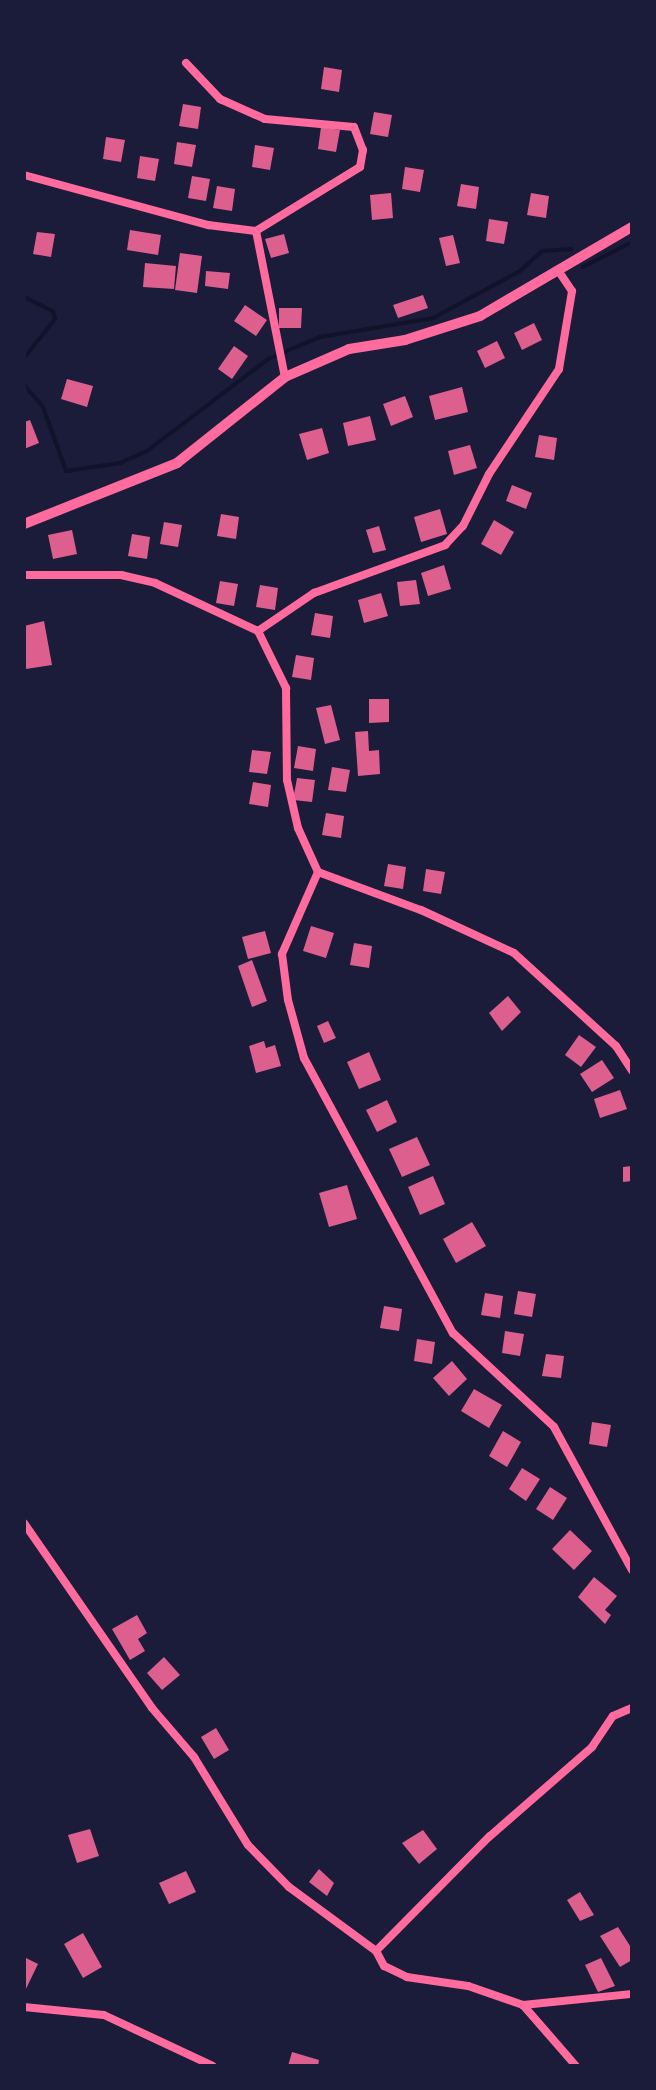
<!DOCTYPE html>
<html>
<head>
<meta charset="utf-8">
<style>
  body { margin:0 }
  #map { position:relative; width:656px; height:2090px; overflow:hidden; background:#1b1b3a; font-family:"Golos Text",sans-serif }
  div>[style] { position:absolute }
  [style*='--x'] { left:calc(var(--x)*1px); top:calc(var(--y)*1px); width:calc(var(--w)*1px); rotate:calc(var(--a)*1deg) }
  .stream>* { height:4px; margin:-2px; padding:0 2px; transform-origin:2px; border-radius:2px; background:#12122b }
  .building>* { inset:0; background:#dd5f8e }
  .minor>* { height:8px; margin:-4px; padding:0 4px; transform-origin:4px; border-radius:4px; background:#ff6b9d }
  .tertiary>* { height:10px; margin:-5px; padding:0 5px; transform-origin:5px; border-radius:5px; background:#ff6b9d }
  span { translate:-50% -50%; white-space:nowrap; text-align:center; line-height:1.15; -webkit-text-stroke:7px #1b1b3a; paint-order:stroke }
  .frame { position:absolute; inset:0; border:26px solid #1b1b3a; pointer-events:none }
</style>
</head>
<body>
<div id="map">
  <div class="stream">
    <i style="--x:583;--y:267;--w:55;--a:-27"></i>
    <i style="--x:24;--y:297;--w:32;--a:26"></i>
    <i style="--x:53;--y:311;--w:8;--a:76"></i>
    <i style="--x:55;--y:319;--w:50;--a:128.5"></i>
    <i style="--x:24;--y:385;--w:29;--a:49"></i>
    <i style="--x:43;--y:407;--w:68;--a:70.2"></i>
    <i style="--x:66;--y:471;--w:55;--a:-8.4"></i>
    <i style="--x:120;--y:463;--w:30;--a:-24"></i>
    <i style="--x:147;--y:451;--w:152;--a:-37.2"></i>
    <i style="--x:268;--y:359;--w:56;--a:-22.9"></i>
    <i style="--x:320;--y:337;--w:115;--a:-9.5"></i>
    <i style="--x:433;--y:318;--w:99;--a:-28.4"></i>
    <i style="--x:520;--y:271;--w:30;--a:-42"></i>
    <i style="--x:542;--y:251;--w:30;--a:-4"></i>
  </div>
  <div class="building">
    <i style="clip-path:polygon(324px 67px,342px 70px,339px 92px,321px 89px)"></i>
    <i style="clip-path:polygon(183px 104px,201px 107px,198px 129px,179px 126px)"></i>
    <i style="clip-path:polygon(374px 112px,392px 115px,388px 137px,370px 134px)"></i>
    <i style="clip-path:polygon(321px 127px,340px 130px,336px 152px,318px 149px)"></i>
    <i style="clip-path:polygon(106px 137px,125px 140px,121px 162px,103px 159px)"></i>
    <i style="clip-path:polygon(177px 142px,196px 145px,192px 167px,174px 164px)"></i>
    <i style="clip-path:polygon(255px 145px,274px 148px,270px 170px,252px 167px)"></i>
    <i style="clip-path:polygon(140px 156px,159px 159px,155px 181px,137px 178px)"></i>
    <i style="clip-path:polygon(405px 167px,424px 170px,420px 192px,402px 189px)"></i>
    <i style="clip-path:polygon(192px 176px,210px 179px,206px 201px,188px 198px)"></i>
    <i style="clip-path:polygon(461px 184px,479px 187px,476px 209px,457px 206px)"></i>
    <i style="clip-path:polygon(217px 186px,235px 189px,232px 211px,213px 208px)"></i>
    <i style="clip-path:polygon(391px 193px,393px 218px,372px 220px,370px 195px)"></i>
    <i style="clip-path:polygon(531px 193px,549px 196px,546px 218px,527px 215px)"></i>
    <i style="clip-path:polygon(489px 219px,508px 222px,504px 244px,486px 241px)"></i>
    <i style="clip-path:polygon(130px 230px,161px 235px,158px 255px,127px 250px)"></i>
    <i style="clip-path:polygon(37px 232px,55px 234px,51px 257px,33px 254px)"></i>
    <i style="clip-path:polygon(284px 234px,289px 253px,271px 258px,265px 239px)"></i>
    <i style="clip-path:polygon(453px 235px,460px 263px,446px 266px,439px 238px)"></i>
    <i style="clip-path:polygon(180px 253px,202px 256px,197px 293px,175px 290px)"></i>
    <i style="clip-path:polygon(145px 263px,176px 266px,174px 289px,143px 287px)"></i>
    <i style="clip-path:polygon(206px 271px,230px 273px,228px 289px,205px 286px)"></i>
    <i style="clip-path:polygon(423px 295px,428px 308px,398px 318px,393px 305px)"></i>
    <i style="clip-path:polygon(245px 305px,267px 320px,256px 336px,234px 321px)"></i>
    <i style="clip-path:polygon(279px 308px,302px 308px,301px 328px,279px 328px)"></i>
    <i style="clip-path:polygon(534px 323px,542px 340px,522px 350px,514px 333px)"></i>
    <i style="clip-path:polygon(497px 341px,505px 358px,485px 368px,477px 351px)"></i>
    <i style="clip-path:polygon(234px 346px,248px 356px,232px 379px,218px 369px)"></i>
    <i style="clip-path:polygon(67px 379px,93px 386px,87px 407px,61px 399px)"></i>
    <i style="clip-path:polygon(462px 387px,468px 412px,435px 420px,429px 396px)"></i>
    <i style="clip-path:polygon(405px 396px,413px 417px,391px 426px,383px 404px)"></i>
    <i style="clip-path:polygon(370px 416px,376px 440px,348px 446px,343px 423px)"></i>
    <i style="clip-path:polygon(30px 420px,39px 443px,24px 449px,24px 422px)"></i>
    <i style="clip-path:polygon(322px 428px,329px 453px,307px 460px,299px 434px)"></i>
    <i style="clip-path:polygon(539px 435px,557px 438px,554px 460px,535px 457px)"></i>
    <i style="clip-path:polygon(470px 445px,477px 468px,454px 475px,448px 451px)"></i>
    <i style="clip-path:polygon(512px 485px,532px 493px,526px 509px,506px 501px)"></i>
    <i style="clip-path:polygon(440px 509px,447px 534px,421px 542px,414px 517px)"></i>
    <i style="clip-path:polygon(221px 514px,239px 517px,236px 539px,217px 536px)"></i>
    <i style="clip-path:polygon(494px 520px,514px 532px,501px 555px,481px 544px)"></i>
    <i style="clip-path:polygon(164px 522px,182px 525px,178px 547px,160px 544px)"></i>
    <i style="clip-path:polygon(379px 526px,386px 550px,373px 553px,366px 530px)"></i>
    <i style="clip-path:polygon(72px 530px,77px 554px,53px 559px,48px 535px)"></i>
    <i style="clip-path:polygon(132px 534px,150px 537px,147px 559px,128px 556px)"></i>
    <i style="clip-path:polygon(444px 565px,451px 589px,428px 596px,421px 573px)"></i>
    <i style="clip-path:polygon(416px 580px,420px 604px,400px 606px,397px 582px)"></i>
    <i style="clip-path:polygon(220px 581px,238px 584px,234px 606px,216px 603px)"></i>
    <i style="clip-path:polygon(260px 585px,278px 588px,275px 610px,256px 607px)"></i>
    <i style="clip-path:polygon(381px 593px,388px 616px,364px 623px,358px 600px)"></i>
    <i style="clip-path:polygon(315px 613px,333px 616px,330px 638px,311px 635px)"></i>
    <i style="clip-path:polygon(44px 621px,52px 665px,26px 669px,24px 626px)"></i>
    <i style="clip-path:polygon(296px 655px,314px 658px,311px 680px,292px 677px)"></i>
    <i style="clip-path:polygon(369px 699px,389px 699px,389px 722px,369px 723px)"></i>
    <i style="clip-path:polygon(331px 705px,340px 740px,325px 744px,316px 708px)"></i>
    <i style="clip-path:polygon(368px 731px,369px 751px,379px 750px,380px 774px,358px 776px,355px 732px)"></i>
    <i style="clip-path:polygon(298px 746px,316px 749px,313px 771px,294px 768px)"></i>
    <i style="clip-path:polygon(252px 750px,271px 752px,267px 774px,249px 772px)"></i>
    <i style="clip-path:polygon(332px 767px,350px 770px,346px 792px,328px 790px)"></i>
    <i style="clip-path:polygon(297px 778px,315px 780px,312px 802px,293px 800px)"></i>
    <i style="clip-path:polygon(253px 782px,271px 785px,268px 807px,249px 804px)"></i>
    <i style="clip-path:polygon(326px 813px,344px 816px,341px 838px,322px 835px)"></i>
    <i style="clip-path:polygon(388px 864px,406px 867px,403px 889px,384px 886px)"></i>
    <i style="clip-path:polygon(426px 869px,445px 872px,441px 894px,423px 891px)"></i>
    <i style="clip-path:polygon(311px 926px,334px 933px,326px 958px,303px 951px)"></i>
    <i style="clip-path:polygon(265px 931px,271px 953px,248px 959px,242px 937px)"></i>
    <i style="clip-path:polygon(354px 943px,372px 946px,369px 968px,350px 965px)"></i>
    <i style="clip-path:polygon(252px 960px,267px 1001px,252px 1007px,238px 966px)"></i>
    <i style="clip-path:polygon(508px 996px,521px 1012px,502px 1031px,489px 1013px)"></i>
    <i style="clip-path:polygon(328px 1021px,336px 1038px,324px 1043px,317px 1026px)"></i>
    <i style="clip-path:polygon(579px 1035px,596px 1047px,581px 1067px,565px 1055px)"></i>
    <i style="clip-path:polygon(264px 1041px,266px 1048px,275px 1045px,281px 1066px,256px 1073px,249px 1046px)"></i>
    <i style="clip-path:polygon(369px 1052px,381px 1080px,359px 1089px,347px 1062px)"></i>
    <i style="clip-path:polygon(602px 1060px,614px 1078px,592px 1092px,580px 1074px)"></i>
    <i style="clip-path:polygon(620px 1090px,627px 1109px,600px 1118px,594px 1099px)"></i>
    <i style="clip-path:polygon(387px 1100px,397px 1122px,377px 1132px,366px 1110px)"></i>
    <i style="clip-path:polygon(417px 1137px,430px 1165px,402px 1177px,389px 1149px)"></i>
    <i style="clip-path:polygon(632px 1166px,632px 1181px,623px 1182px,623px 1167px)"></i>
    <i style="clip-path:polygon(433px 1176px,445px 1204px,420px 1215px,408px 1187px)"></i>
    <i style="clip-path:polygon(347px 1185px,357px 1219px,329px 1227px,319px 1193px)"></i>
    <i style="clip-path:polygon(472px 1222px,486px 1246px,456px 1263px,443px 1239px)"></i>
    <i style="clip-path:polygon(518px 1291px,536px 1294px,532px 1317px,514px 1314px)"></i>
    <i style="clip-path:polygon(485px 1293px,503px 1296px,500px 1318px,481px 1315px)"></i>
    <i style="clip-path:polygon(384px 1306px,402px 1309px,399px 1331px,380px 1328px)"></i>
    <i style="clip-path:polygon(505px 1331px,524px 1334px,520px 1356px,502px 1353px)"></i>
    <i style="clip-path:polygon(417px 1339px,435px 1342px,432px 1364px,414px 1361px)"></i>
    <i style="clip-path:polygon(546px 1354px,564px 1356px,561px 1378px,542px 1376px)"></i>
    <i style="clip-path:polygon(452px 1361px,467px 1379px,449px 1396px,433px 1378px)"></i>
    <i style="clip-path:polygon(474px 1389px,502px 1405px,489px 1428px,461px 1411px)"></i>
    <i style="clip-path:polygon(592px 1422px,611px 1425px,607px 1447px,589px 1444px)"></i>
    <i style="clip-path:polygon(503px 1431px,521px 1442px,507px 1467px,489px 1456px)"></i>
    <i style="clip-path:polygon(522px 1468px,540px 1479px,526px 1501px,509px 1489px)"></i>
    <i style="clip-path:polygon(550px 1487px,567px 1498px,553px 1520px,536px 1509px)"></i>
    <i style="clip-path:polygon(570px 1530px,592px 1551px,574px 1570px,552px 1549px)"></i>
    <i style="clip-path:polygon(594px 1577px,617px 1596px,605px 1610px,611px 1615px,605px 1624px,578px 1597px)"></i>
    <i style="clip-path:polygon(137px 1615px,147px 1633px,138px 1639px,145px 1651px,130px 1660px,112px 1629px)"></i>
    <i style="clip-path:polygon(164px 1657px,180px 1675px,162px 1690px,147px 1673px)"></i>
    <i style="clip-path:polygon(216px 1728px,229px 1750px,214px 1759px,201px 1737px)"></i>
    <i style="clip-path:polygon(90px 1829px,99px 1856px,77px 1863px,68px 1835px)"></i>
    <i style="clip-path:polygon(423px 1830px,437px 1849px,419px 1864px,402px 1843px)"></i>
    <i style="clip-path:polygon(319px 1869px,334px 1883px,327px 1896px,309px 1882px)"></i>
    <i style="clip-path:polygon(186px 1871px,196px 1892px,169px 1904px,159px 1883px)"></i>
    <i style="clip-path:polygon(580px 1892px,594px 1915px,580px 1921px,567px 1900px)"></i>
    <i style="clip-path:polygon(618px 1927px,632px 1949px,632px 1960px,620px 1967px,600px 1936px)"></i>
    <i style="clip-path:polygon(83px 1933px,102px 1967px,83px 1978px,64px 1944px)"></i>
    <i style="clip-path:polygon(24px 1957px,38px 1964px,24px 1993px)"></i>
    <i style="clip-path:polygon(601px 1958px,615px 1986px,598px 1992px,585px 1965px)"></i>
    <i style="clip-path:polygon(292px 2052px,319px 2060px,318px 2066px,288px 2066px)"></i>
  </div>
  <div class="minor">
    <i style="--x:186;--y:63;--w:50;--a:46.6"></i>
    <i style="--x:220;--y:99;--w:49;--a:24"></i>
    <i style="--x:265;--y:119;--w:89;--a:5.1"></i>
    <i style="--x:354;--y:127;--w:25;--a:69"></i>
    <i style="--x:363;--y:150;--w:17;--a:100"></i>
    <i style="--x:360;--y:167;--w:122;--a:148.4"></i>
    <i style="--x:256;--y:231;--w:149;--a:78.8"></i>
    <i style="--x:24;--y:175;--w:191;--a:15.2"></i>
    <i style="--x:208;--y:225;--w:48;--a:7.1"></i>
    <i style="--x:24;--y:575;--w:97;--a:0"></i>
    <i style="--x:121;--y:575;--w:35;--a:13"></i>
    <i style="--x:155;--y:583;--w:114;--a:25"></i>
    <i style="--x:258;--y:631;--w:64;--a:63.8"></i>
    <i style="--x:286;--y:688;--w:92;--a:89.4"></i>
    <i style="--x:287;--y:780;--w:49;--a:77.1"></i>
    <i style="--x:298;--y:828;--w:48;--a:65.6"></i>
    <i style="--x:318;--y:872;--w:90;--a:113.7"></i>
    <i style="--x:282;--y:954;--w:46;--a:82.6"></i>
    <i style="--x:288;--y:1000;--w:60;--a:74.6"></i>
    <i style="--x:304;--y:1058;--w:313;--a:61.6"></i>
    <i style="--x:453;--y:1333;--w:138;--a:42.9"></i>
    <i style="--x:554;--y:1427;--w:163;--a:61.4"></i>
    <i style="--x:258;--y:631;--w:68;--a:-34.2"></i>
    <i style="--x:314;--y:593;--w:140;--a:-20.1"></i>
    <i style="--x:445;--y:545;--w:26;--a:-47"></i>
    <i style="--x:463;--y:526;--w:58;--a:-63.4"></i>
    <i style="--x:489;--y:474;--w:126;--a:-56.3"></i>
    <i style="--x:559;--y:369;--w:79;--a:-80.5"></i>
    <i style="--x:572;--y:291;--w:25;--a:-124"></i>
    <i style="--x:318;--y:872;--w:110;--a:20.3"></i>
    <i style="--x:421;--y:910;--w:102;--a:24.8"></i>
    <i style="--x:514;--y:953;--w:138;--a:42.4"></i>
    <i style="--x:616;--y:1046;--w:30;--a:57"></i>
    <i style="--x:24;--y:1523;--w:225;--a:55.3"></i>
    <i style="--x:152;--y:1708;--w:65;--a:49.4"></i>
    <i style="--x:194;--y:1757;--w:103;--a:58.5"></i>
    <i style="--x:248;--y:1845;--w:59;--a:45.7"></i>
    <i style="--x:289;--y:1887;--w:108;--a:36.3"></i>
    <i style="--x:523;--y:2005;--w:110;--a:-5.8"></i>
    <i style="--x:24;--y:2007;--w:80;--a:5.7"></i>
    <i style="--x:104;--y:2015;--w:120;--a:25.1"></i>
    <i style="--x:576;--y:2066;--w:81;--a:-131"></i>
    <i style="--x:523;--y:2005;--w:58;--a:-160.9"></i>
    <i style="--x:468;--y:1986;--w:62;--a:-171.6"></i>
    <i style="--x:407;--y:1977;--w:25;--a:-154"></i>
    <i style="--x:384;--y:1966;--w:17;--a:-118"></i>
    <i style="--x:376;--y:1951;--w:161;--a:-45.3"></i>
    <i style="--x:489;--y:1837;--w:137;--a:-41.1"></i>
    <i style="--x:592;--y:1747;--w:37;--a:-56"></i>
    <i style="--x:613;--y:1716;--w:21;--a:-23"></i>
  </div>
  <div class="tertiary">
    <i style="--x:24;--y:524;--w:165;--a:-21.7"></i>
    <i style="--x:177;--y:463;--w:138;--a:-38.5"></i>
    <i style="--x:285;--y:377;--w:70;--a:-23.6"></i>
    <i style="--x:349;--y:349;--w:57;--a:-9.1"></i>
    <i style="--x:405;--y:340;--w:79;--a:-17.7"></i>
    <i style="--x:480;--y:316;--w:176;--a:-30.4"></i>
  </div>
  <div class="frame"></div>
</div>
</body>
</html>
